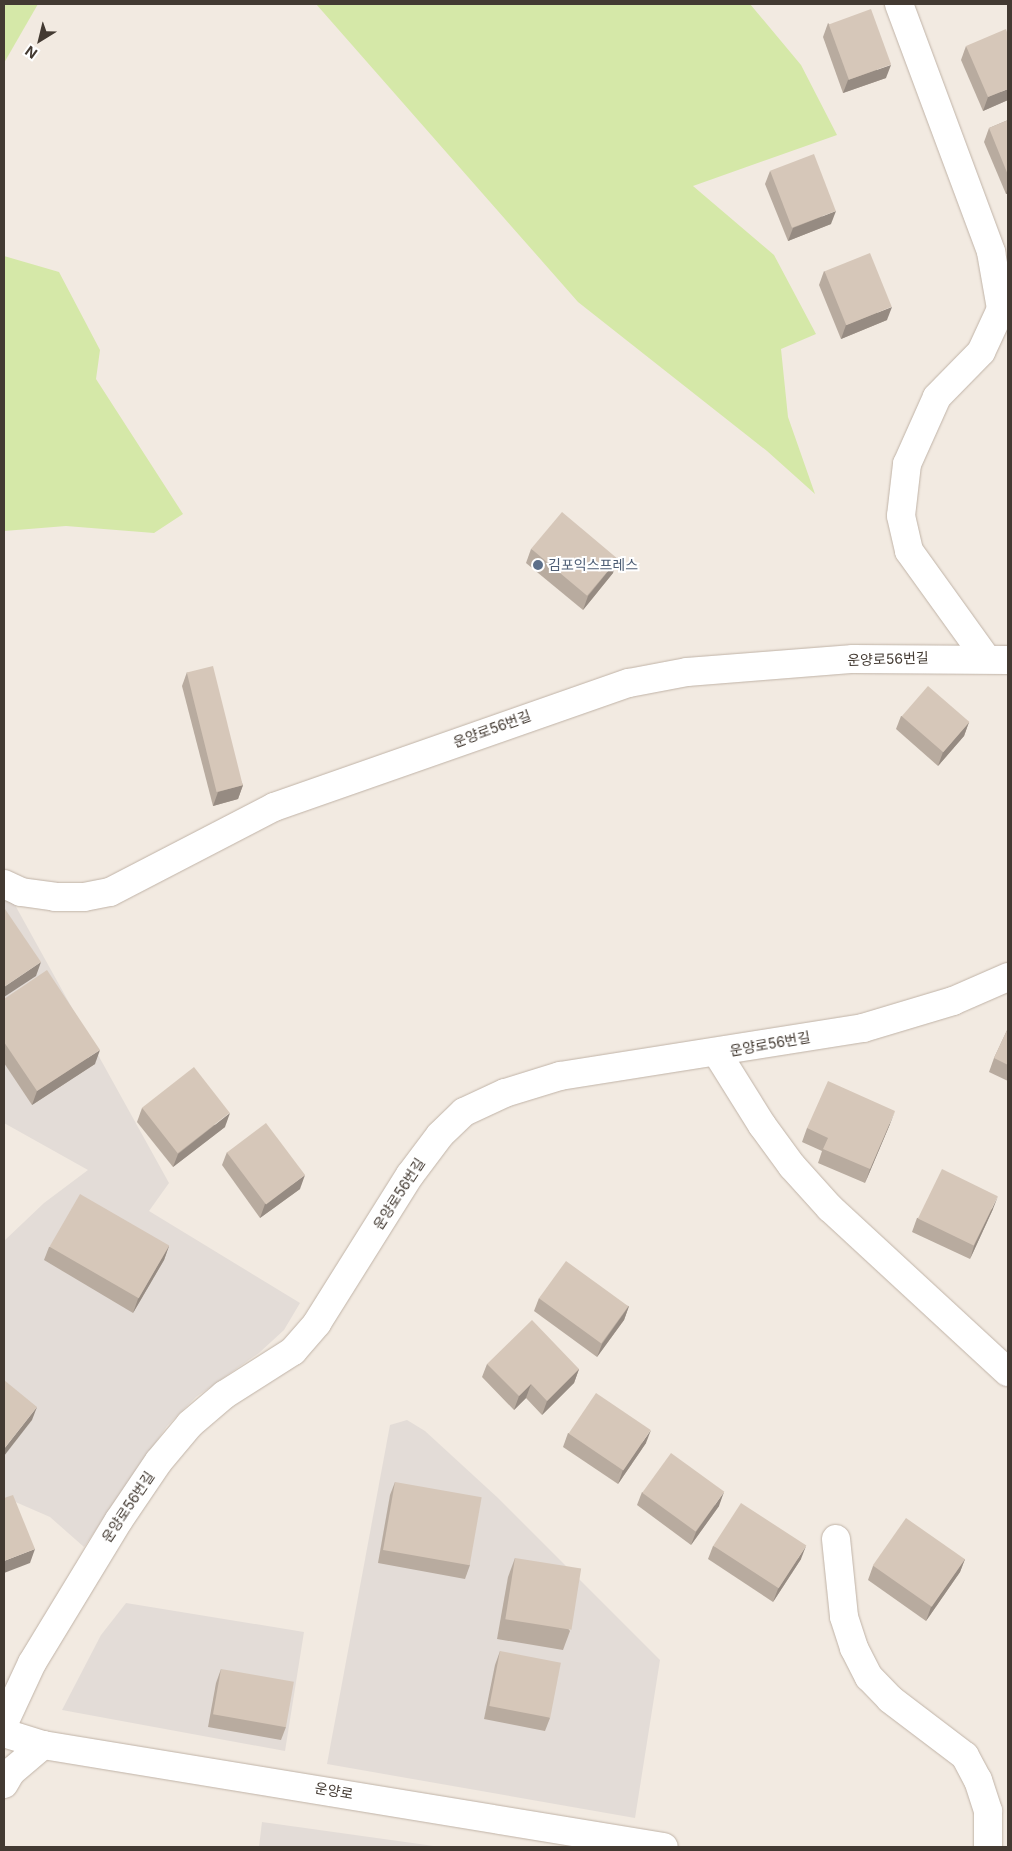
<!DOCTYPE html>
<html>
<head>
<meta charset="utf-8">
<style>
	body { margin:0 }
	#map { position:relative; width:1012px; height:1851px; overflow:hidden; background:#f2eae1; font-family:Inter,"Noto Sans KR",sans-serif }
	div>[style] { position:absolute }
	.industrial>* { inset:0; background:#e3dcd7 }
	.green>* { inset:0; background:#d5e8a8 }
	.roads { filter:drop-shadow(0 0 1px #c0b3a7) drop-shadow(0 0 1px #c0b3a7) }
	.minor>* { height:28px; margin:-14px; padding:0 14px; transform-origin:14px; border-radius:14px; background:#fff }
	.wall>* { inset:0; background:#b8ab9f }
	.shaded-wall>* { inset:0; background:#968b82 }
	.building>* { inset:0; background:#d6c7b9; transform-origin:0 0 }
	.dots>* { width:14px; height:14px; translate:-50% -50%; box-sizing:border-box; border:2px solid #fff; border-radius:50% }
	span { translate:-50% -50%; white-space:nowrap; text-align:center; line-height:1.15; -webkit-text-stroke:4px #fff; paint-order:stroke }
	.service-label { font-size:14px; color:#4e5e75 }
	.left { translate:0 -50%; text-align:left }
	.street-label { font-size:14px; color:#433a32 }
	.frame { position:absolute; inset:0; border:5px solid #433a32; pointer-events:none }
	.north { position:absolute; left:15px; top:15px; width:50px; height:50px; -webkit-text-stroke:4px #fff; paint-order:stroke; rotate:216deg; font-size:14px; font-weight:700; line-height:20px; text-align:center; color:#433a32 }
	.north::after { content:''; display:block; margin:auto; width:18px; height:22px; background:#433a32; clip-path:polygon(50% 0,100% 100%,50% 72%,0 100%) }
</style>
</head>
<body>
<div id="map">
	<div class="industrial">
		<i style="clip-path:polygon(4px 897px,15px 905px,169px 1183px,149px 1211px,300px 1303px,284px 1330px,259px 1353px,196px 1397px,167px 1426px,84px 1547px,50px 1517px,4px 1497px,4px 1241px,44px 1203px,88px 1170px,4px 1123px)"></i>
		<i style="clip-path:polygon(407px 1420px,425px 1431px,498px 1498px,660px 1660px,635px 1818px,327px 1764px,390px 1425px)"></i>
		<i style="clip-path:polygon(126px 1603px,304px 1632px,285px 1751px,62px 1710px,101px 1635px)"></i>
		<i style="clip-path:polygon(262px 1822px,441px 1847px,259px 1847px)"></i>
	</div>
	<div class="green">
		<i style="clip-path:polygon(4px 4px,38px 4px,4px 63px)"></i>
		<i style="clip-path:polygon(316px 4px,750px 4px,801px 65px,837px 135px,693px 186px,774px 255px,816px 334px,781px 349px,788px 417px,815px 494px,767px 451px,578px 302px)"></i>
		<i style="clip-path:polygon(4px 256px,59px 272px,100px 350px,96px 379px,183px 514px,154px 533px,66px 526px,4px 531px)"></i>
	</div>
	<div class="roads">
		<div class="minor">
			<i style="left:899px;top:4px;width:265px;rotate:69.6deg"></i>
			<i style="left:991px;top:252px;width:58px;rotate:80deg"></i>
			<i style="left:1001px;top:309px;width:47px;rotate:114.9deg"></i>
			<i style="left:981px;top:352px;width:63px;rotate:134.4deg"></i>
			<i style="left:937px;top:397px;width:73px;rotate:114.1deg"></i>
			<i style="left:907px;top:464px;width:52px;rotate:96.6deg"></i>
			<i style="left:901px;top:516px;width:36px;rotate:77deg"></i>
			<i style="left:909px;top:551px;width:132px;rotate:54.3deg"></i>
			<i style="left:4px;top:884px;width:19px;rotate:25deg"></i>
			<i style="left:21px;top:892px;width:34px;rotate:8deg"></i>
			<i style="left:55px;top:897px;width:29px"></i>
			<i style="left:84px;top:897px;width:26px;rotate:-11deg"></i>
			<i style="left:110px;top:892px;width:185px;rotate:-27.4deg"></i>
			<i style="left:274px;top:807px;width:376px;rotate:-19.3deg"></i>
			<i style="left:629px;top:683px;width:59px;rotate:-10.7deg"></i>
			<i style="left:687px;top:672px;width:167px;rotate:-4.5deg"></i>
			<i style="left:853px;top:659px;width:155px;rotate:0.4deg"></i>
			<i style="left:717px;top:1053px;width:85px;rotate:58deg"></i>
			<i style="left:762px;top:1125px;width:51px;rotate:53.8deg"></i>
			<i style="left:792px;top:1166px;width:57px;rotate:47.9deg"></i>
			<i style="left:830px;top:1208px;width:242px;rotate:42.7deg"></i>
			<i style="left:836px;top:1539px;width:78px;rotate:84.1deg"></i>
			<i style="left:844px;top:1617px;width:33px;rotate:72deg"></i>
			<i style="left:854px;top:1648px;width:33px;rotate:63deg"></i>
			<i style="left:869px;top:1677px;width:30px;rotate:46deg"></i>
			<i style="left:890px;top:1699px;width:94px;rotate:37.2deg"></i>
			<i style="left:965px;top:1756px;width:27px;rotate:62deg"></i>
			<i style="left:978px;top:1780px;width:33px;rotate:72deg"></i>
			<i style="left:988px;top:1811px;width:36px;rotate:90deg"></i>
			<i style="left:4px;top:1723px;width:66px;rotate:-65deg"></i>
			<i style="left:32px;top:1663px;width:167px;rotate:-58.7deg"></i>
			<i style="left:119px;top:1520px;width:71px;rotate:-55.9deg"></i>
			<i style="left:159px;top:1461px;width:48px;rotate:-50deg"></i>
			<i style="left:190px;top:1424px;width:45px;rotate:-40.5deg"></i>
			<i style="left:224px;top:1395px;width:82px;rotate:-32.5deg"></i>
			<i style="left:293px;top:1351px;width:37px;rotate:-49deg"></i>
			<i style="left:317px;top:1323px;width:175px;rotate:-57.9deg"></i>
			<i style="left:410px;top:1175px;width:50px;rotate:-53.1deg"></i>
			<i style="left:440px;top:1135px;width:33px;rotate:-44deg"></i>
			<i style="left:464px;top:1112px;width:45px;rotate:-24.9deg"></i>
			<i style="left:505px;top:1093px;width:58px;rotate:-17.2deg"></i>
			<i style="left:560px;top:1076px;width:307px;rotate:-9deg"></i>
			<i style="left:863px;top:1028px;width:94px;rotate:-16.7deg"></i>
			<i style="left:953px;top:1001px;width:60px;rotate:-23.6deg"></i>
			<i style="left:4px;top:1733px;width:41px;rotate:17.1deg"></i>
			<i style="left:43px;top:1745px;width:629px;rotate:9.33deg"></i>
			<i style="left:4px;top:1784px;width:14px;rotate:-60deg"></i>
			<i style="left:11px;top:1772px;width:42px;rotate:-40.2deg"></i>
		</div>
	</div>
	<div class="wall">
		<i style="clip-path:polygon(828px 23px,886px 78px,843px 93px,823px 37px)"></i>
		<i style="clip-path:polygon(966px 46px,1008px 100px,983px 111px,961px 60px)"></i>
		<i style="clip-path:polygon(1008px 120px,1008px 193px,1006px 194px,984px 142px,989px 128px)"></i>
		<i style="clip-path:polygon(770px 171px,831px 224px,788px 241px,765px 184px)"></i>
		<i style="clip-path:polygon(824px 271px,887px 320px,841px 339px,819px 285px)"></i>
		<i style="clip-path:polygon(531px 549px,613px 573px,583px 610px,526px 563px)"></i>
		<i style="clip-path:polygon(187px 672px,243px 785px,238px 799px,213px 806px,182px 686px)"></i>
		<i style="clip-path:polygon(901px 716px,969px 722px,964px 736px,938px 766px,896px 729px)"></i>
		<i style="clip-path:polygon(4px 999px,95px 1064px,32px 1105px,4px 1063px)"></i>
		<i style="clip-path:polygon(1008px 1028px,1008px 1081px,989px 1072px,994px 1058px)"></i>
		<i style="clip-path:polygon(142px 1108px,225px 1127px,173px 1167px,137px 1122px)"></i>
		<i style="clip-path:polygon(890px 1124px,865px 1183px,818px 1163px,822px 1151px,802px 1142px,807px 1128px)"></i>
		<i style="clip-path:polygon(227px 1152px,300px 1189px,260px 1218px,222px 1165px)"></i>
		<i style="clip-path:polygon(993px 1209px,970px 1259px,912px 1232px,917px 1218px)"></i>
		<i style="clip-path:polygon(169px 1246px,164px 1260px,133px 1313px,44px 1260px,49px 1247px)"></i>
		<i style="clip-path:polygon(539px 1298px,629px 1306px,624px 1320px,597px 1357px,534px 1311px)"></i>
		<i style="clip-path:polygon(487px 1364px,579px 1369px,574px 1383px,542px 1415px,526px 1398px,514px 1410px,482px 1377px)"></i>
		<i style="clip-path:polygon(568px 1433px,646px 1443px,618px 1484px,563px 1447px)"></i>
		<i style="clip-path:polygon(395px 1482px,470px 1565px,465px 1579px,378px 1563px,390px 1495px)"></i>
		<i style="clip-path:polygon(642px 1492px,719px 1506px,691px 1545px,637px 1505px)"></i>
		<i style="clip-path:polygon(713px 1546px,801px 1559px,773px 1602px,708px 1559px)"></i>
		<i style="clip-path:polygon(515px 1558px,570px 1631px,563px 1650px,497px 1639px,508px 1577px)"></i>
		<i style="clip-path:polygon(965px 1559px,960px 1572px,926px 1621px,868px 1580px,873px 1566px)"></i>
		<i style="clip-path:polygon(500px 1651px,550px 1718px,545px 1731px,484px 1719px,495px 1665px)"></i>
		<i style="clip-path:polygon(221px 1669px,286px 1727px,281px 1740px,208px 1727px,216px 1683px)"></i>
	</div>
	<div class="shaded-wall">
		<i style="clip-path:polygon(891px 65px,886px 78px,843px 93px,848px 80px)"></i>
		<i style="clip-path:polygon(1008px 89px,1008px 100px,983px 111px,988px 97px)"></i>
		<i style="clip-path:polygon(1008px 186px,1008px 193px,1006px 194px)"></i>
		<i style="clip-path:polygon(836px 211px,831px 224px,788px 241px,793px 228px)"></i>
		<i style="clip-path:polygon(892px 307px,887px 320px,841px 339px,846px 325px)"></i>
		<i style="clip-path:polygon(618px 559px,613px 573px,583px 610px,588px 596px)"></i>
		<i style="clip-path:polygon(969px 722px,964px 736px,938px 766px,943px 752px)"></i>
		<i style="clip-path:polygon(243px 785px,238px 799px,213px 806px,218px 792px)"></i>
		<i style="clip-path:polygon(41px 962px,36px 976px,4px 997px,4px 987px)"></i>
		<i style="clip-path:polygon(100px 1050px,95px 1064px,32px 1105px,37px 1091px)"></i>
		<i style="clip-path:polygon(895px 1111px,890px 1124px,865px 1183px,870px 1169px)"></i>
		<i style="clip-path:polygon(230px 1113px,225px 1127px,173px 1167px,178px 1154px)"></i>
		<i style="clip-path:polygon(305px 1175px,300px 1189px,260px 1218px,265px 1204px)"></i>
		<i style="clip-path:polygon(998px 1196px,993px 1209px,970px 1259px,974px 1246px)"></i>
		<i style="clip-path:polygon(169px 1246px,164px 1260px,133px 1313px,138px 1299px)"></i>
		<i style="clip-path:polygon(629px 1306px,624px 1320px,597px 1357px,602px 1344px)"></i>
		<i style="clip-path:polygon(579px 1369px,574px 1383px,542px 1415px,547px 1401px)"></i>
		<i style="clip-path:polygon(531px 1384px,526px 1398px,514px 1410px,519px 1396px)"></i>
		<i style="clip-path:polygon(37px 1407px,32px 1420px,4px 1456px,4px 1449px)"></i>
		<i style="clip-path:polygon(651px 1430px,646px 1443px,618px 1484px,623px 1470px)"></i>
		<i style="clip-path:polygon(724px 1492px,719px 1506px,691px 1545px,696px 1532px)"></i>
		<i style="clip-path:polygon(806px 1546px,801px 1559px,773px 1602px,778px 1589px)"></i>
		<i style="clip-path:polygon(35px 1549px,30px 1563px,4px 1573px,4px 1561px)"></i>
		<i style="clip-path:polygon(965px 1559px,960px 1572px,926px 1621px,931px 1607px)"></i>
	</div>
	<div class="building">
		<i style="left:871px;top:9px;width:59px;height:45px;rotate:70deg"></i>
		<i style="clip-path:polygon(1006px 29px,1008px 35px,1008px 89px,988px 97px,966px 46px)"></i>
		<i style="clip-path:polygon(1008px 120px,1008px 175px,989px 128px)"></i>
		<i style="left:814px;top:154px;width:61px;height:47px;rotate:69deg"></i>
		<i style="left:870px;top:253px;width:58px;height:49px;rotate:68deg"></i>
		<i style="left:562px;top:512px;width:73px;height:48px;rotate:40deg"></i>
		<i style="left:213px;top:666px;width:123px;height:27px;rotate:76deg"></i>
		<i style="left:928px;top:686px;width:55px;height:40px;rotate:41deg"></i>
		<i style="clip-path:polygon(4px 909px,5px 909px,41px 962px,4px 987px)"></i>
		<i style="clip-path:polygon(47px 970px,100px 1050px,37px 1091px,4px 1042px,4px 999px)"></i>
		<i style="clip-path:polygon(1008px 1028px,1008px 1065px,994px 1058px)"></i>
		<i style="left:194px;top:1067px;width:58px;height:66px;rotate:52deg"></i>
		<i style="clip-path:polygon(828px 1081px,895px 1111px,870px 1169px,823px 1149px,828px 1138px,807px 1128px)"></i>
		<i style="left:266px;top:1123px;width:65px;height:49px;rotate:53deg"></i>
		<i style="left:942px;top:1169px;width:62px;height:55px;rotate:26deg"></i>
		<i style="left:80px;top:1194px;width:103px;height:61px;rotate:30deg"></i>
		<i style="left:566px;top:1261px;width:77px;height:46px;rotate:36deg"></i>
		<i style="clip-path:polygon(532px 1320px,579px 1369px,547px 1401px,531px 1384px,519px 1396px,487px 1364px)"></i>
		<i style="clip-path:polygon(4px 1380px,37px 1407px,4px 1449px)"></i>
		<i style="left:596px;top:1393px;width:66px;height:49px;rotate:34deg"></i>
		<i style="left:671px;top:1453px;width:66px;height:49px;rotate:36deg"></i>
		<i style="left:395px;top:1482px;width:88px;height:69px;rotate:10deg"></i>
		<i style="clip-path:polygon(13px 1495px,35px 1549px,4px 1561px,4px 1498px)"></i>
		<i style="left:741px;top:1503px;width:78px;height:51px;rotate:33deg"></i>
		<i style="left:906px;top:1518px;width:72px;height:58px;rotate:35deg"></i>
		<i style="left:515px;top:1558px;width:67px;height:62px;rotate:9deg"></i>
		<i style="left:500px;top:1651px;width:62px;height:56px;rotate:11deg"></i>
		<i style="left:221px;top:1669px;width:74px;height:46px;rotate:10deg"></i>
	</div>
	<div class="dots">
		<i style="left:538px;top:565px;background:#5c6f8a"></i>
	</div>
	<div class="service-label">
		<span class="left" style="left:548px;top:565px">김포익스프레스</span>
	</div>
	<div class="street-label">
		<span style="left:888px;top:659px;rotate:-2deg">운양로56번길</span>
		<span style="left:492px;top:729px;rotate:-20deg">운양로56번길</span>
		<span style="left:770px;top:1044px;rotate:-10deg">운양로56번길</span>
		<span style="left:399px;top:1194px;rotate:-57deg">운양로56번길</span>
		<span style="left:128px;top:1507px;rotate:-56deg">운양로56번길</span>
		<span style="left:334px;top:1791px;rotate:10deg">운양로</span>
	</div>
	<div class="frame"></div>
	<div class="north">N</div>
</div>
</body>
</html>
